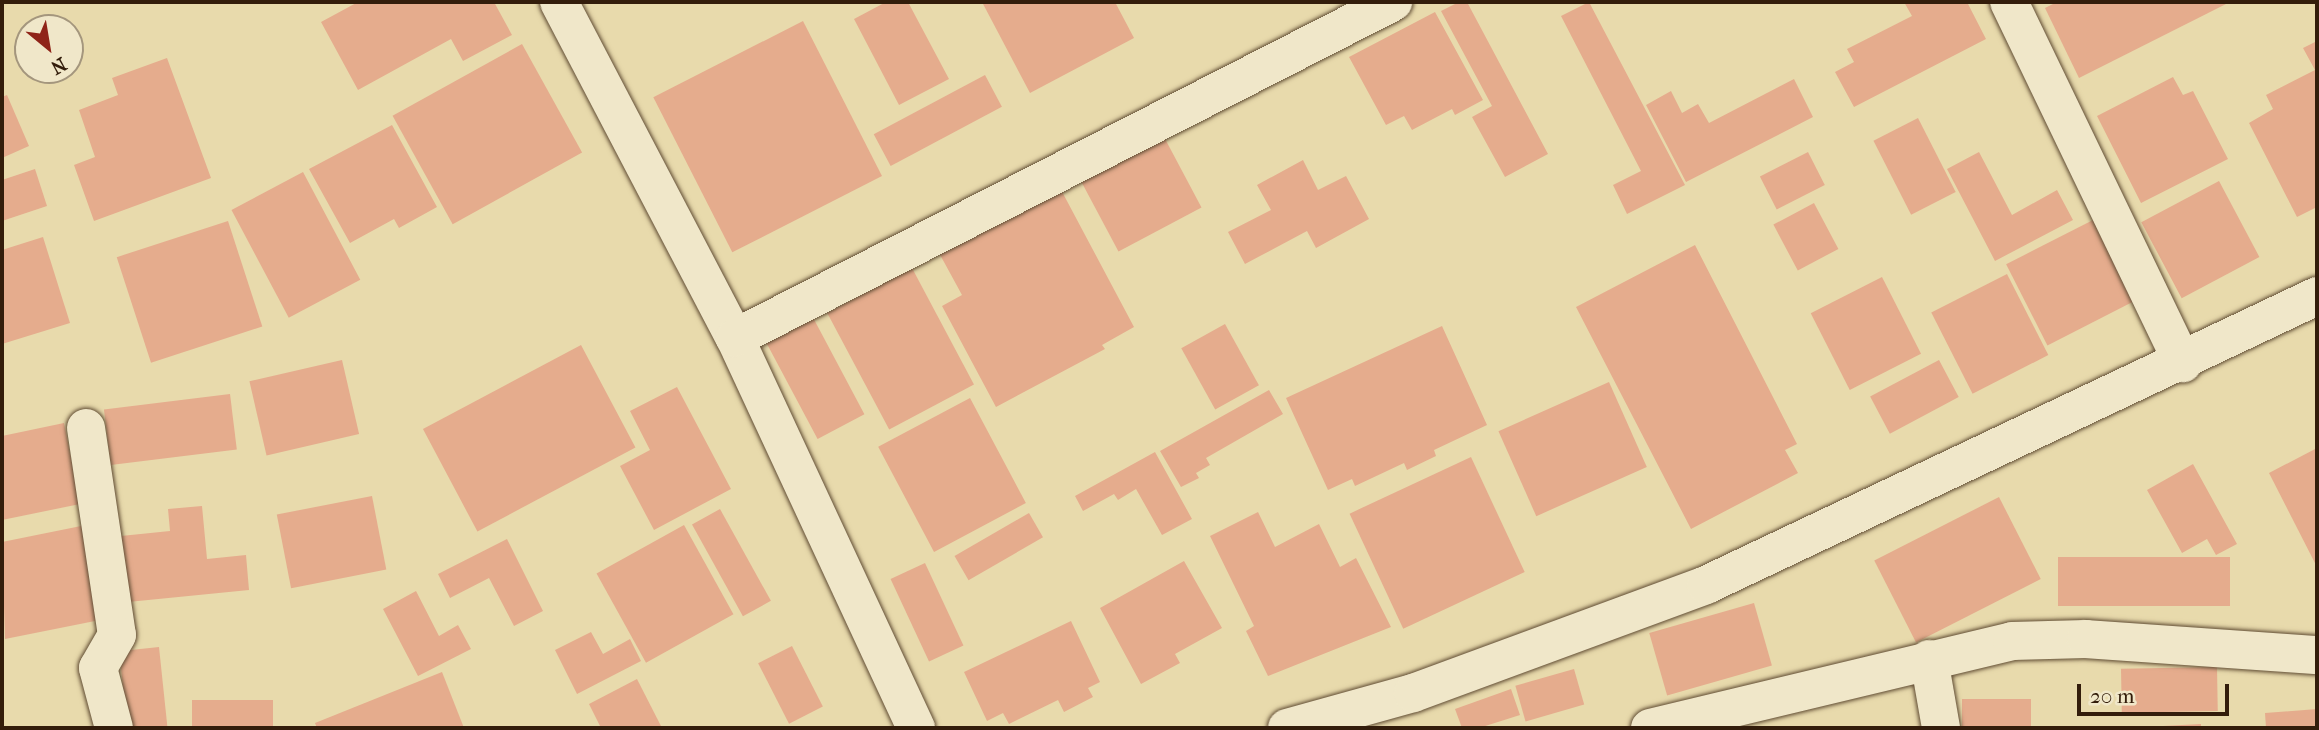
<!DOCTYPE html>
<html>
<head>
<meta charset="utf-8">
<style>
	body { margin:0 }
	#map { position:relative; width:2319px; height:730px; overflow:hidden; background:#e8daac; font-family:"IM FELL French Canon",serif }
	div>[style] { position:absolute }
	.building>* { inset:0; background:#e5ac8d; transform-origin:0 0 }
	.roads { filter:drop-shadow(0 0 2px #604c33) drop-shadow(0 0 2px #604c33) }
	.minor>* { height:38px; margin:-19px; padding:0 19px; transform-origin:19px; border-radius:19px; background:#f0e7c9 }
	span { translate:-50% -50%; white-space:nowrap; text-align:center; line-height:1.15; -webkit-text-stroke:7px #f0e7c9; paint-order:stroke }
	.frame { position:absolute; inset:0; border:4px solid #331d0b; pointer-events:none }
	.north { position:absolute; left:14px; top:14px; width:70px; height:70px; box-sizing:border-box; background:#f0e7c9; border:2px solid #a4967d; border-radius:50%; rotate:150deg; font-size:19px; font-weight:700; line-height:28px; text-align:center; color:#331d0b }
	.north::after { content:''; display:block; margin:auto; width:24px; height:32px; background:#8f2418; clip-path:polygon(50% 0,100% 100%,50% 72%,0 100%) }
	.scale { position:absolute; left:2077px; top:684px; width:152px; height:32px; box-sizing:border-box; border:4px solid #331d0b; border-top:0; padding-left:9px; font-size:21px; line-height:24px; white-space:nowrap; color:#331d0b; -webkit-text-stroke:5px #f0e7c9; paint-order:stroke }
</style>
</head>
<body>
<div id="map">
	<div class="building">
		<i style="clip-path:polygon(358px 2px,494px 2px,512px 35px,463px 61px,451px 39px,358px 90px,321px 22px)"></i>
		<i style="clip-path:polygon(886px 2px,908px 2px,949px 79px,899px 105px,854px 19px)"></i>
		<i style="clip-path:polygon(982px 2px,1115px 2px,1134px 38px,1030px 93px)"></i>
		<i style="clip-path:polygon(1459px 2px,1467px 2px,1548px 154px,1505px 177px,1472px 117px,1492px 106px,1441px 11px)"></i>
		<i style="clip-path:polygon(1589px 2px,1685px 185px,1627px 214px,1613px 185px,1641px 171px,1561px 16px)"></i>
		<i style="clip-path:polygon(1904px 2px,1967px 2px,1986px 39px,1854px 107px,1835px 72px,1854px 62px,1847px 49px,1912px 16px)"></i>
		<i style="clip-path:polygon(2057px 2px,2230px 2px,2079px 78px,2045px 8px)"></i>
		<i style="clip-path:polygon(1435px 12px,1483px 100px,1455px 115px,1452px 109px,1412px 130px,1404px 116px,1386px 125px,1349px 57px)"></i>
		<i style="left:803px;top:21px;width:174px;height:168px;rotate:63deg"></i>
		<i style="clip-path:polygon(2317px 41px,2317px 207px,2297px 217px,2249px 123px,2273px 109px,2266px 95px,2315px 70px,2303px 48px)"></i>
		<i style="left:522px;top:44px;width:124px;height:148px;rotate:61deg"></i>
		<i style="clip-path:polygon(167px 58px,211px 178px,94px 221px,74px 165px,95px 157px,79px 110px,118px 95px,112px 78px)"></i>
		<i style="left:985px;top:75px;width:36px;height:126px;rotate:62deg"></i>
		<i style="clip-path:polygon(2173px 77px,2183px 95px,2193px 91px,2228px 159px,2141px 203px,2097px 116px)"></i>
		<i style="clip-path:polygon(1794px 79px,1813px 117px,1686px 182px,1646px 105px,1671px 91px,1682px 113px,1698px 104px,1709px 123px)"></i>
		<i style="clip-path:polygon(7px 95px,29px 146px,2px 158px,2px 97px)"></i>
		<i style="left:1918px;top:118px;width:83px;height:50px;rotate:63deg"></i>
		<i style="clip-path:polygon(392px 125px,437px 207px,399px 228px,394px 219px,350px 243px,309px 169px)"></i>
		<i style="left:1163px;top:135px;width:82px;height:94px;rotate:62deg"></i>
		<i style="left:1808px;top:152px;width:37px;height:54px;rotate:63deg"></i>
		<i style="clip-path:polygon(1979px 152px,2012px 215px,2057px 190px,2073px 220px,1995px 261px,1947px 169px)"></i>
		<i style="clip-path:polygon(1303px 160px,1318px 190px,1346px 176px,1369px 219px,1316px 248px,1307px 231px,1245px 264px,1228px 232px,1271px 210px,1257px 185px)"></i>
		<i style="clip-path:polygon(35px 169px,47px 206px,2px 221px,2px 180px)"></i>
		<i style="left:303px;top:172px;width:122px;height:81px;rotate:62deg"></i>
		<i style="left:2219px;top:181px;width:86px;height:88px;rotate:62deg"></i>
		<i style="clip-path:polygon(1059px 186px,1134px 327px,1102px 345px,1105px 349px,996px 407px,942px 306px,962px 295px,938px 251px)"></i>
		<i style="left:1814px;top:203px;width:52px;height:46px;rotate:62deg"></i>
		<i style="left:2097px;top:218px;width:91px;height:102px;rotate:63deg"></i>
		<i style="left:228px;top:221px;width:111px;height:117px;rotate:72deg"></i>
		<i style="clip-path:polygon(43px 237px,70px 323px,2px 344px,2px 250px)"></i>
		<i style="clip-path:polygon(1695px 245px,1797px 444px,1785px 450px,1798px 473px,1691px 529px,1576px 307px)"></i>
		<i style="left:912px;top:268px;width:132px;height:96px;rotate:62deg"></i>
		<i style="left:2007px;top:274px;width:91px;height:85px;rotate:63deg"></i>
		<i style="left:1882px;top:277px;width:86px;height:80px;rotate:63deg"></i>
		<i style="left:809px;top:310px;width:118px;height:53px;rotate:62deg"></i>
		<i style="left:1225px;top:324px;width:70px;height:50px;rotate:61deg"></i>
		<i style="clip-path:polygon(1442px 326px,1487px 425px,1434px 450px,1436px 456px,1407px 470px,1404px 463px,1355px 486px,1352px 479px,1328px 490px,1286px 398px)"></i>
		<i style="left:581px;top:345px;width:116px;height:179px;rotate:62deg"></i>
		<i style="left:342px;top:360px;width:76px;height:95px;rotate:77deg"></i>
		<i style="left:1939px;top:360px;width:42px;height:78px;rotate:62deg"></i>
		<i style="left:1609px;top:382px;width:93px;height:121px;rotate:66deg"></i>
		<i style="clip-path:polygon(677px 387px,731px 489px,654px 530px,620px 466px,650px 450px,630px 411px)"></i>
		<i style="clip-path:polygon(1269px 390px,1283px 414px,1206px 458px,1210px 465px,1196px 473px,1199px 478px,1181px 487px,1160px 451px)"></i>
		<i style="left:230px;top:394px;width:56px;height:127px;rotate:83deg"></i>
		<i style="left:970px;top:398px;width:119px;height:104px;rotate:62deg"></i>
		<i style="clip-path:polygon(64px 423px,80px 504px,2px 520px,2px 436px)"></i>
		<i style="clip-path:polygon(2317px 448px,2317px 567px,2269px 473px)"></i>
		<i style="clip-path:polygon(1155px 452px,1192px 519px,1162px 535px,1136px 489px,1118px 500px,1114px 494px,1083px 511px,1075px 496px)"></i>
		<i style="left:1471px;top:457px;width:127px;height:134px;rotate:65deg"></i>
		<i style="clip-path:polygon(2193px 464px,2237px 544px,2216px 555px,2207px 539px,2182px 553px,2147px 490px)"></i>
		<i style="left:372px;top:496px;width:75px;height:97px;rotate:79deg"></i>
		<i style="left:1999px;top:497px;width:92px;height:140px;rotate:63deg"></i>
		<i style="clip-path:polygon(202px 506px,207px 559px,246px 555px,249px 590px,128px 602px,121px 536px,170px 531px,168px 509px)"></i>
		<i style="left:720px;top:509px;width:105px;height:32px;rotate:61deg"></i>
		<i style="clip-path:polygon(1258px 512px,1275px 547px,1319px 524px,1340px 567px,1356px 558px,1391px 627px,1268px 676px,1246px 631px,1254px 626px,1210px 536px)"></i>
		<i style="left:1029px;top:513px;width:28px;height:86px;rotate:60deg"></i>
		<i style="clip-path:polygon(86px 525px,105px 619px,5px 639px,2px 542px)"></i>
		<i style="left:684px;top:525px;width:102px;height:100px;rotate:61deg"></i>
		<i style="clip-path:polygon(507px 539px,543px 611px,514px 626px,489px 578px,450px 598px,438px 574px)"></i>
		<i style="left:2230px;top:557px;width:49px;height:172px;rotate:90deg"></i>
		<i style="clip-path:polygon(1184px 561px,1222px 628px,1175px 654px,1180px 663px,1141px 684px,1100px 608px)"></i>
		<i style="left:925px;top:563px;width:91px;height:38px;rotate:65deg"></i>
		<i style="clip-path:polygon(416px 591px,439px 636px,458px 625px,471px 649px,418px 676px,383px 609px)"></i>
		<i style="left:1754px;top:603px;width:65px;height:109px;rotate:74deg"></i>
		<i style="clip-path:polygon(1071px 621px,1100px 682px,1088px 688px,1093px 697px,1064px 712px,1058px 700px,1009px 724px,1003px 713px,987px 721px,964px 672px)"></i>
		<i style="clip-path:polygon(591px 632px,603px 654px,630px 639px,641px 661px,577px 694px,555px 650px)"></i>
		<i style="left:792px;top:646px;width:68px;height:38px;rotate:63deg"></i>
		<i style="left:159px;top:647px;width:81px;height:40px;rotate:84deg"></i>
		<i style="left:2217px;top:667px;width:44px;height:96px;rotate:89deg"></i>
		<i style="left:1574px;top:669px;width:37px;height:61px;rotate:74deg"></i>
		<i style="clip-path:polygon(442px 672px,464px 728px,317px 728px,315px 723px)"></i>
		<i style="clip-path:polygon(637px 679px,662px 728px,601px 728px,589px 704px)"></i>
		<i style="clip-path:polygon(1511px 689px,1520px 715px,1479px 728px,1462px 728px,1455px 709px)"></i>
		<i style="left:2031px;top:699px;width:29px;height:69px;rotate:90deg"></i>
		<i style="left:192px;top:700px;width:81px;height:28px"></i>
		<i style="clip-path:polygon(2317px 709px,2317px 728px,2266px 728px,2265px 713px)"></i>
		<i style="clip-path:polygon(2201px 724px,2201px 728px,2164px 728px,2163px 726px)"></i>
	</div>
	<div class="roads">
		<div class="minor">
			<i style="left:559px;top:2px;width:379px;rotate:62.4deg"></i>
			<i style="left:735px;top:338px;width:430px;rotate:65.1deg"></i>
			<i style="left:2009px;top:2px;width:401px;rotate:64.3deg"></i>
			<i style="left:735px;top:338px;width:739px;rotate:-27.05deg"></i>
			<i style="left:86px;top:428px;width:209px;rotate:81.5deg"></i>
			<i style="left:117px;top:635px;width:38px;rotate:120deg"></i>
			<i style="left:98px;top:668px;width:62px;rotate:75.1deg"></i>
			<i style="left:1929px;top:659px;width:70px;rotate:80.1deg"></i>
			<i style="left:1287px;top:728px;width:131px;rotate:-15.5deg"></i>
			<i style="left:1413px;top:693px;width:312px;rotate:-20.2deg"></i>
			<i style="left:1706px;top:585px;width:676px;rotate:-25.31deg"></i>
			<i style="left:1650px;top:728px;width:372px;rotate:-13.5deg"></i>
			<i style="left:2012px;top:641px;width:74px;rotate:-1.5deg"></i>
			<i style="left:2086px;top:639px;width:232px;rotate:4deg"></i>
		</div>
	</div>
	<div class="frame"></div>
	<div class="north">N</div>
	<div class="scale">20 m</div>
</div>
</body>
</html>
